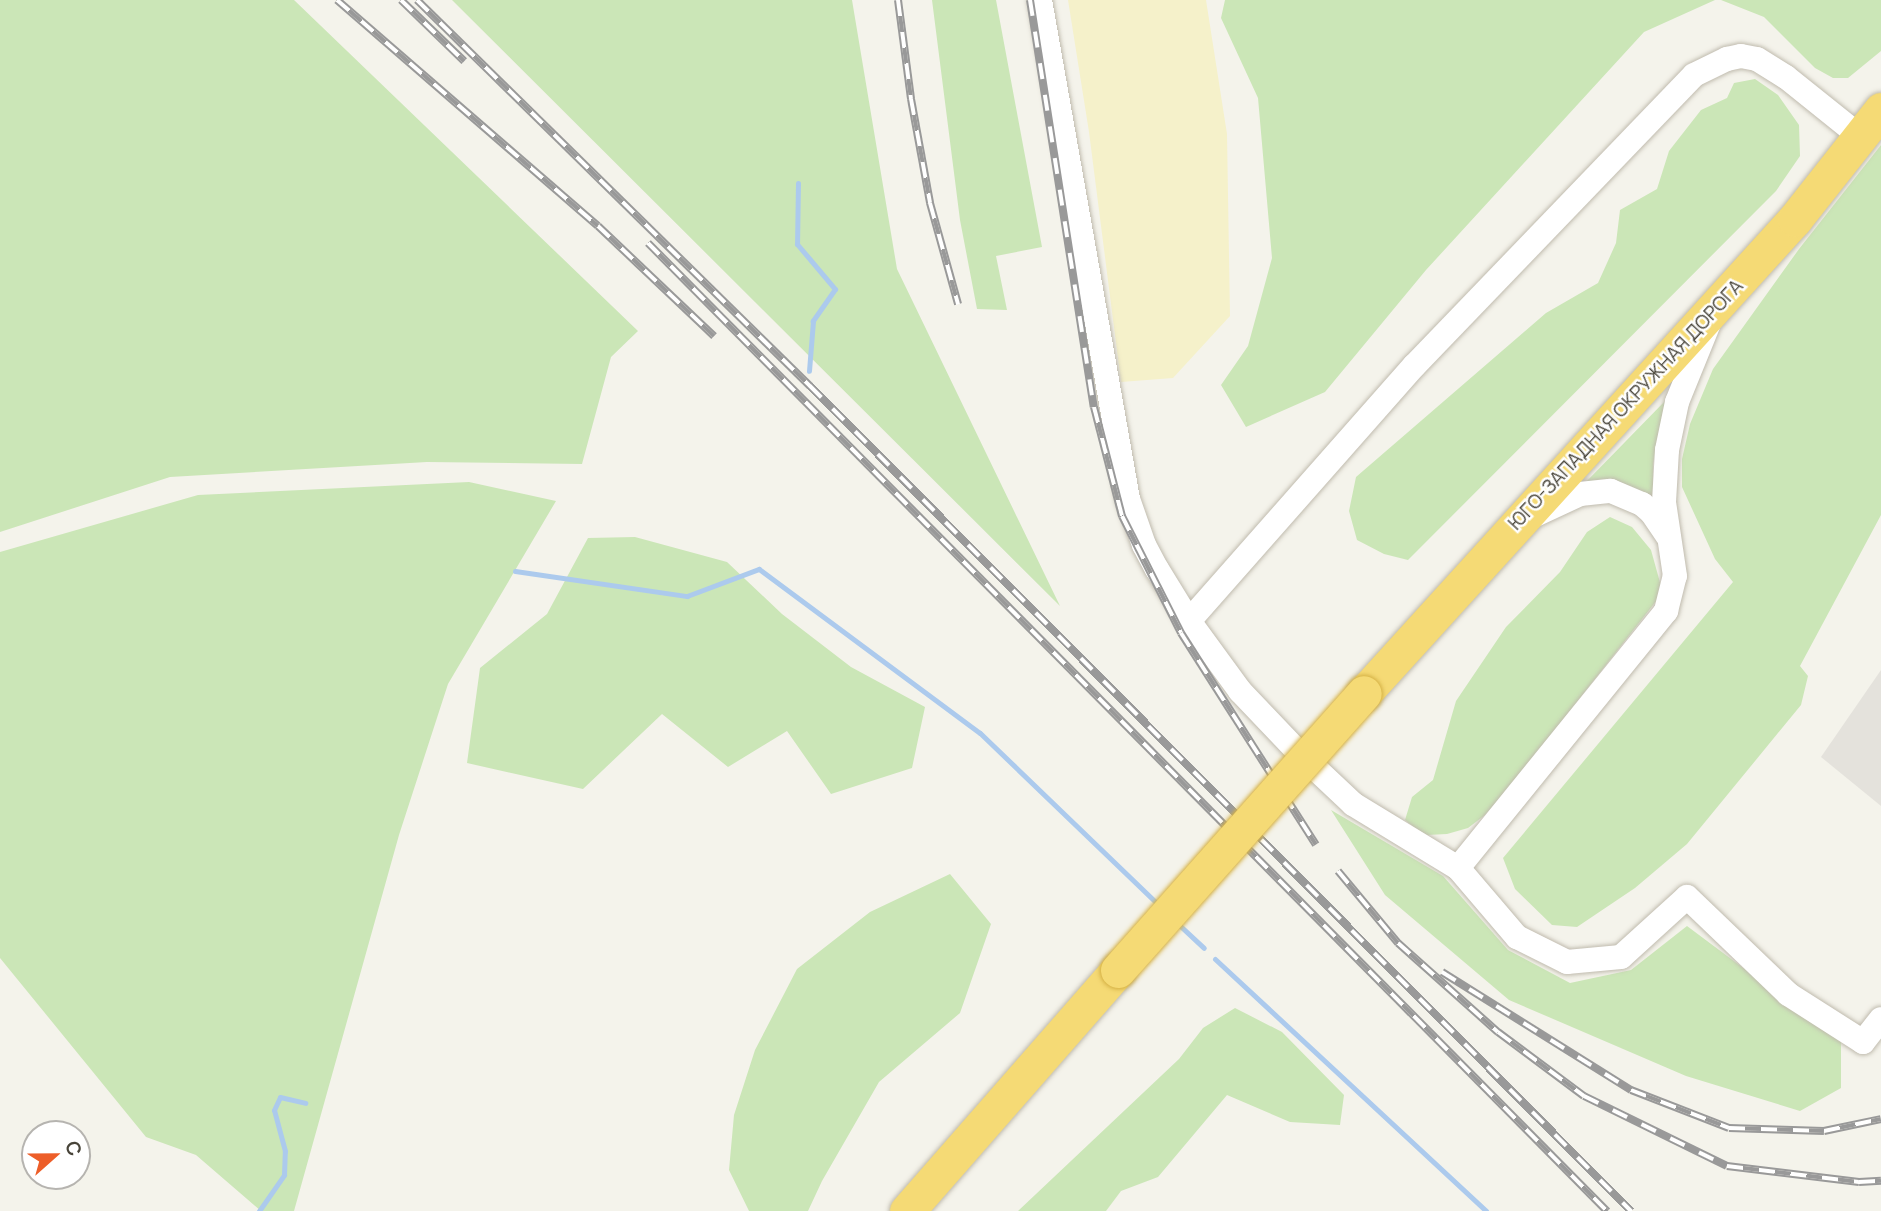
<!DOCTYPE html>
<html>
<head>
<meta charset="utf-8">
<style>
	body { margin:0 }
	#map { position:relative; width:1881px; height:1211px; overflow:hidden; background:#f4f3eb; font-family:Manrope,sans-serif }
	div>[style] { position:absolute }
	.industrial>* { inset:0; background:#e4e2dc }
	.green>* { inset:0; background:#cbe6b7 }
	.sand>* { inset:0; background:#f5f1ca }
	.stream>* { height:5px; margin:-2.5px; padding:0 2.5px; transform-origin:2.5px; border-radius:2.5px; background:#accaed }
	.roads { filter:drop-shadow(0 0 2px #c0bbae) drop-shadow(0 0 2px #c0bbae) }
	.minor>* { height:24px; margin:-12px; padding:0 12px; transform-origin:12px; border-radius:12px; background:#fff }
	.highway>* { height:35px; margin:-17.5px; padding:0 17.5px; transform-origin:17.5px; border-radius:17.5px; background:#f5da75 }
	.rail>* { height:8px; margin-top:-4px; transform-origin:0; background:repeating-linear-gradient(90deg,#fff 0 16px,#999 0 32px); box-sizing:border-box; border-block:2px solid #999 }
	.bridges { filter:drop-shadow(0 0 2px #d5b145) drop-shadow(0 0 2px #d5b145) }
	.highway-bridge>* { height:35px; margin:-17.5px; padding:0 17.5px; transform-origin:17.5px; border-radius:17.5px; background:#f5da75 }
	span { translate:-50% -50%; white-space:nowrap; text-align:center; line-height:1.15; -webkit-text-stroke:5px #fff; paint-order:stroke }
	.street-label { font-size:19px; color:#484439 }
	.north { position:absolute; left:21px; top:1120px; width:70px; height:70px; box-sizing:border-box; background:#fff; border:2px solid #b6b4b0; border-radius:50%; rotate:69deg; font-size:19px; font-weight:700; line-height:28px; text-align:center; color:#484439 }
	.north::after { content:''; display:block; margin:auto; width:24px; height:32px; background:#ed5e29; clip-path:polygon(50% 0,100% 100%,50% 72%,0 100%) }
</style>
</head>
<body>
<div id="map">
	<div class="industrial">
		<i style="clip-path:polygon(1881px 670px,1881px 806px,1821px 757px)"></i>
	</div>
	<div class="green">
		<i style="clip-path:polygon(0 0,294px 0,638px 331px,611px 357px,582px 464px,427px 462px,170px 477px,0 532px)"></i>
		<i style="clip-path:polygon(452px 0,852px 0,897px 269px,1060px 606px)"></i>
		<i style="clip-path:polygon(932px 0,996px 0,1042px 247px,996px 256px,1007px 310px,977px 309px,960px 220px)"></i>
		<i style="clip-path:polygon(1225px 0,1715px 0,1644px 32px,1426px 270px,1325px 392px,1246px 427px,1221px 385px,1248px 346px,1272px 258px,1258px 98px,1221px 18px)"></i>
		<i style="clip-path:polygon(1721px 0,1881px 0,1881px 51px,1848px 78px,1833px 78px,1815px 68px,1764px 17px)"></i>
		<i style="clip-path:polygon(1755px 79px,1778px 95px,1799px 125px,1800px 156px,1776px 191px,1408px 560px,1384px 554px,1357px 540px,1349px 511px,1356px 477px,1546px 313px,1598px 283px,1616px 243px,1620px 210px,1657px 189px,1669px 151px,1701px 110px,1727px 98px,1734px 83px)"></i>
		<i style="clip-path:polygon(1881px 145px,1881px 515px,1800px 666px,1808px 676px,1801px 705px,1687px 844px,1635px 888px,1577px 927px,1552px 925px,1515px 889px,1503px 858px,1733px 582px,1715px 559px,1682px 487px,1682px 459px,1690px 424px,1713px 369px,1799px 249px)"></i>
		<i style="clip-path:polygon(1665px 401px,1653px 464px,1653px 498px,1585px 483px)"></i>
		<i style="clip-path:polygon(469px 482px,556px 501px,448px 684px,399px 835px,294px 1211px,261px 1211px,196px 1155px,146px 1137px,0 958px,0 552px,198px 495px)"></i>
		<i style="clip-path:polygon(1610px 517px,1632px 527px,1651px 550px,1661px 586px,1657px 600px,1506px 792px,1485px 815px,1468px 828px,1447px 834px,1427px 835px,1416px 829px,1405px 820px,1412px 797px,1433px 780px,1456px 701px,1506px 627px,1560px 572px,1587px 532px)"></i>
		<i style="clip-path:polygon(635px 537px,727px 562px,782px 614px,851px 667px,925px 707px,912px 768px,831px 794px,787px 731px,728px 767px,662px 714px,583px 789px,467px 763px,480px 668px,547px 614px,588px 538px)"></i>
		<i style="clip-path:polygon(1331px 810px,1443px 876px,1508px 950px,1570px 983px,1631px 970px,1687px 926px,1841px 1041px,1841px 1088px,1800px 1111px,1686px 1076px,1509px 1000px,1385px 895px)"></i>
		<i style="clip-path:polygon(950px 874px,991px 924px,960px 1013px,879px 1082px,822px 1181px,808px 1211px,749px 1211px,729px 1170px,734px 1115px,755px 1050px,797px 969px,870px 912px)"></i>
		<i style="clip-path:polygon(1235px 1008px,1282px 1032px,1344px 1095px,1340px 1125px,1290px 1122px,1227px 1095px,1158px 1177px,1121px 1191px,1106px 1211px,1018px 1211px,1179px 1059px,1203px 1028px)"></i>
	</div>
	<div class="sand">
		<i style="clip-path:polygon(1068px 0,1206px 0,1227px 134px,1230px 316px,1173px 378px,1121px 382px,1089px 132px)"></i>
	</div>
	<div class="stream">
		<i style="left:798px;top:183px;width:61px;rotate:90.9deg"></i>
		<i style="left:797px;top:244px;width:59px;rotate:49.8deg"></i>
		<i style="left:835px;top:289px;width:39px;rotate:125deg"></i>
		<i style="left:813px;top:321px;width:50px;rotate:94.6deg"></i>
		<i style="left:515px;top:571px;width:174px;rotate:8.3deg"></i>
		<i style="left:687px;top:596px;width:77px;rotate:-20.6deg"></i>
		<i style="left:759px;top:569px;width:275px;rotate:36.6deg"></i>
		<i style="left:980px;top:733px;width:248px;rotate:43.9deg"></i>
		<i style="left:1176px;top:922px;width:38px;rotate:43deg"></i>
		<i style="left:1215px;top:959px;width:370px;rotate:42.9deg"></i>
		<i style="left:259px;top:1211px;width:44px;rotate:-55.2deg"></i>
		<i style="left:284px;top:1175px;width:24px;rotate:-88deg"></i>
		<i style="left:285px;top:1151px;width:42px;rotate:-105deg"></i>
		<i style="left:274px;top:1110px;width:14px;rotate:-65deg"></i>
		<i style="left:280px;top:1097px;width:26px;rotate:13deg"></i>
	</div>
	<div class="roads">
		<div class="minor">
			<i style="left:1040px;top:0;width:507px;rotate:80deg"></i>
			<i style="left:1128px;top:499px;width:49px;rotate:70.8deg"></i>
			<i style="left:1144px;top:545px;width:27px;rotate:62deg"></i>
			<i style="left:1157px;top:569px;width:61px;rotate:58.4deg"></i>
			<i style="left:1189px;top:621px;width:87px;rotate:53.9deg"></i>
			<i style="left:1240px;top:691px;width:87px;rotate:46.4deg"></i>
			<i style="left:1300px;top:754px;width:73px;rotate:43.3deg"></i>
			<i style="left:1353px;top:804px;width:123px;rotate:31.4deg"></i>
			<i style="left:1458px;top:868px;width:91px;rotate:49.5deg"></i>
			<i style="left:1517px;top:937px;width:56px;rotate:26.6deg"></i>
			<i style="left:1567px;top:962px;width:54px;rotate:-5.3deg"></i>
			<i style="left:1621px;top:957px;width:89px;rotate:-42.3deg"></i>
			<i style="left:1687px;top:897px;width:140px;rotate:43.8deg"></i>
			<i style="left:1788px;top:994px;width:89px;rotate:32.6deg"></i>
			<i style="left:1863px;top:1042px;width:29px;rotate:-52deg"></i>
			<i style="left:1531px;top:517px;width:54px;rotate:-25.1deg"></i>
			<i style="left:1580px;top:494px;width:31px;rotate:-6deg"></i>
			<i style="left:1611px;top:491px;width:34px;rotate:23deg"></i>
			<i style="left:1642px;top:504px;width:13px;rotate:42deg"></i>
			<i style="left:1652px;top:513px;width:27px;rotate:56deg"></i>
			<i style="left:1189px;top:621px;width:341px;rotate:-48.6deg"></i>
			<i style="left:1415px;top:365px;width:402px;rotate:-46.1deg"></i>
			<i style="left:1694px;top:75px;width:37px;rotate:-26deg"></i>
			<i style="left:1727px;top:59px;width:14px;rotate:-12deg"></i>
			<i style="left:1741px;top:56px;width:16px;rotate:11deg"></i>
			<i style="left:1757px;top:59px;width:34px;rotate:32deg"></i>
			<i style="left:1786px;top:77px;width:96px;rotate:38.7deg"></i>
			<i style="left:1458px;top:868px;width:331px;rotate:-51deg"></i>
			<i style="left:1666px;top:611px;width:36px;rotate:-76deg"></i>
			<i style="left:1675px;top:576px;width:75px;rotate:-98.5deg"></i>
			<i style="left:1664px;top:502px;width:52px;rotate:-86.7deg"></i>
			<i style="left:1667px;top:450px;width:49px;rotate:-78.2deg"></i>
			<i style="left:1677px;top:402px;width:85px;rotate:-67.9deg"></i>
		</div>
		<div class="highway">
			<i style="left:1364px;top:693px;width:641px;rotate:-47.72deg"></i>
			<i style="left:1795px;top:219px;width:139px;rotate:-51.7deg"></i>
			<i style="left:907px;top:1211px;width:320px;rotate:-48.8deg"></i>
		</div>
	</div>
	<div class="rail">
		<i style="left:337px;top:0;width:345px;rotate:40.9deg"></i>
		<i style="left:598px;top:226px;width:160px;rotate:43.5deg"></i>
		<i style="left:401px;top:0;width:88px;rotate:44.1deg"></i>
		<i style="left:417px;top:0;width:551px;rotate:44.49deg"></i>
		<i style="left:810px;top:386px;width:1164px;rotate:45.14deg"></i>
		<i style="left:898px;top:0;width:100px;rotate:82.5deg"></i>
		<i style="left:911px;top:99px;width:106px;rotate:79.6deg"></i>
		<i style="left:930px;top:203px;width:105px;rotate:74.5deg"></i>
		<i style="left:1030px;top:0;width:412px;rotate:81.1deg"></i>
		<i style="left:1094px;top:407px;width:113px;rotate:75.6deg"></i>
		<i style="left:1122px;top:516px;width:131px;rotate:63.2deg"></i>
		<i style="left:1181px;top:633px;width:251px;rotate:57.5deg"></i>
		<i style="left:648px;top:243px;width:1363px;rotate:45.27deg"></i>
		<i style="left:1338px;top:871px;width:94px;rotate:50.2deg"></i>
		<i style="left:1398px;top:943px;width:134px;rotate:41.7deg"></i>
		<i style="left:1498px;top:1032px;width:107px;rotate:36.7deg"></i>
		<i style="left:1584px;top:1096px;width:159px;rotate:26.1deg"></i>
		<i style="left:1727px;top:1166px;width:133px;rotate:6.9deg"></i>
		<i style="left:1859px;top:1182px;width:22px;rotate:-3deg"></i>
		<i style="left:1442px;top:972px;width:223px;rotate:32deg"></i>
		<i style="left:1631px;top:1090px;width:105px;rotate:21.2deg"></i>
		<i style="left:1729px;top:1128px;width:95px;rotate:1.8deg"></i>
		<i style="left:1824px;top:1131px;width:58px;rotate:-11.9deg"></i>
	</div>
	<div class="bridges">
		<div class="highway-bridge">
			<i style="left:1118px;top:970px;width:370px;rotate:-48.4deg"></i>
		</div>
	</div>
	<div class="street-label">
		<span style="left:1626px;top:405px;rotate:-47deg">ЮГО-ЗАПАДНАЯ ОКРУЖНАЯ ДОРОГА</span>
	</div>
	<div class="north">С</div>
</div>
</body>
</html>
